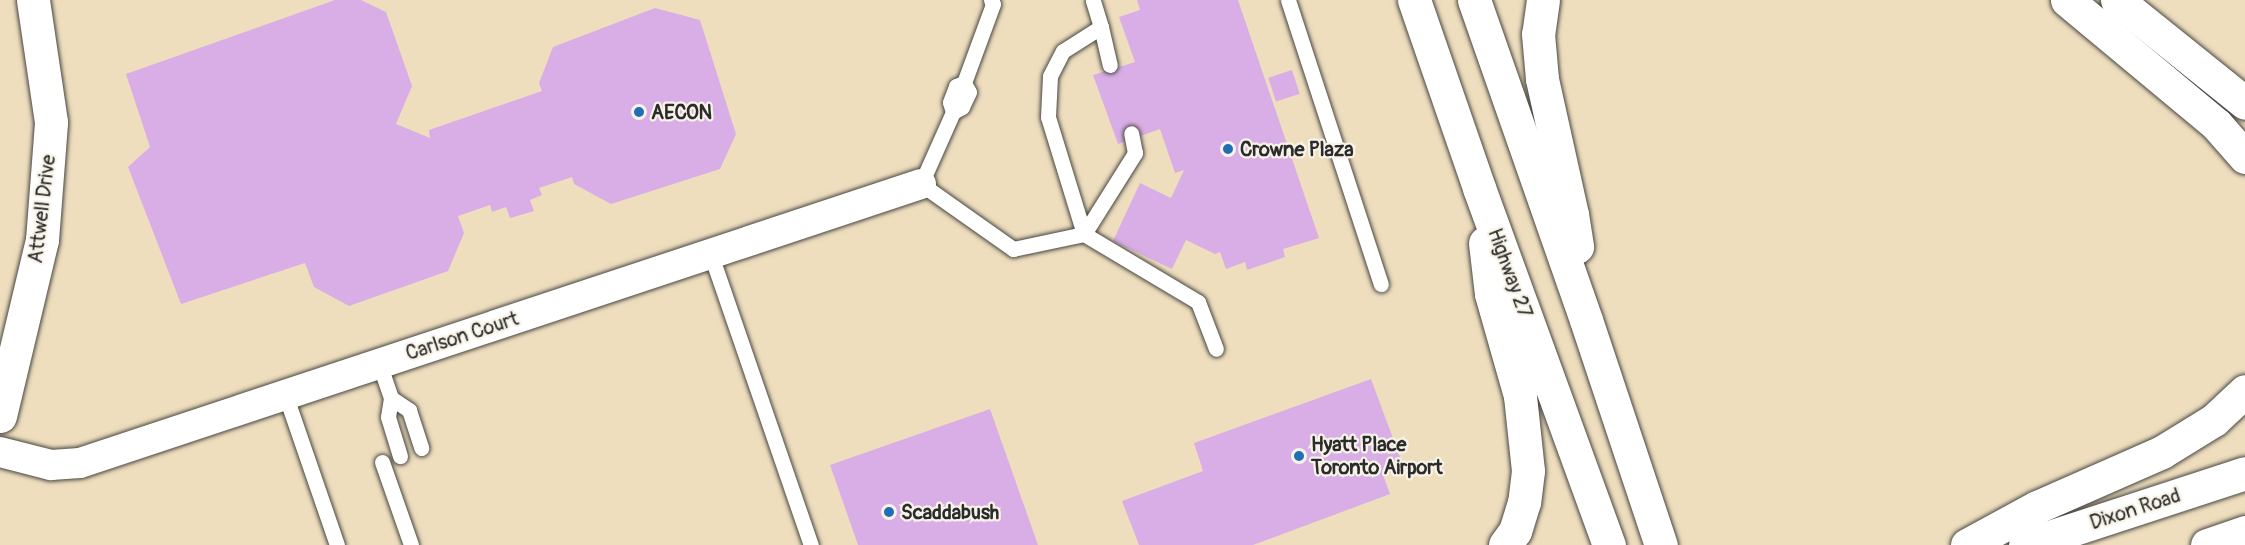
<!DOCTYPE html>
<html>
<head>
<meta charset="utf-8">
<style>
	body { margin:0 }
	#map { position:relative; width:2245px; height:545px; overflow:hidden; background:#eedebe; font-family:Pangolin,sans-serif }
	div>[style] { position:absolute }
	.building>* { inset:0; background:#d9aee6; transform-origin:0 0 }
	.roads { filter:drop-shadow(0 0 2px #484641) drop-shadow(0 0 2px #484641) }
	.service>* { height:15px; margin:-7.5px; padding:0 7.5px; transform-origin:7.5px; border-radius:7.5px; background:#fff }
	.minor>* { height:30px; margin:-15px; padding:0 15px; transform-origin:15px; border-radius:15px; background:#fff }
	.tertiary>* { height:33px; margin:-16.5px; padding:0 16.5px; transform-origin:16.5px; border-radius:16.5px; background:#fff }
	.secondary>* { height:33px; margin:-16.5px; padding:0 16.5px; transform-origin:16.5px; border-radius:16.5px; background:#fff }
	.primary>* { height:33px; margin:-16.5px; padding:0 16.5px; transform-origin:16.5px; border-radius:16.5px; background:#fff }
	.dots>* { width:16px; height:16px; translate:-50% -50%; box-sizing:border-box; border:3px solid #f7f3e8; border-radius:50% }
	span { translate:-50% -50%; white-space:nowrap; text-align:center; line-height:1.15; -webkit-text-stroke:4.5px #f7f3e8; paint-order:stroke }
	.poi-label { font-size:20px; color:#2b2b2b; font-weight:700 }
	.left { translate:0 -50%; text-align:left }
	.street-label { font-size:20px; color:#2b2b2b }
</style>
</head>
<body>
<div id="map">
	<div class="building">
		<i style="clip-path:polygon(335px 0,361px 0,386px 12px,412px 86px,396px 124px,430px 138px,429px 130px,542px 91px,539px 83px,553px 47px,655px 8px,700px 20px,736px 134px,720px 169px,611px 204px,574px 184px,572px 177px,539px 188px,542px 195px,530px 200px,534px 211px,510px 218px,506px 207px,492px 212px,490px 205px,458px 216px,464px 233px,448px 271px,349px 306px,314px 287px,305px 263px,181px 304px,128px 167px,150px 147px,126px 74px)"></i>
		<i style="clip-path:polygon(1137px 0,1238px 0,1319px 238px,1283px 249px,1285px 257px,1247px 270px,1245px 262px,1226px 269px,1220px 252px,1215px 254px,1186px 240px,1172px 269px,1113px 241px,1140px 183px,1171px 198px,1184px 170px,1175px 173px,1160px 129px,1118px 144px,1093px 75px,1135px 62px,1119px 17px,1140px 10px)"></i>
		<i style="left:1292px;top:70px;width:25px;height:25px;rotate:72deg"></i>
		<i style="clip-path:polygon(1371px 379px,1404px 468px,1383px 475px,1390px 494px,1253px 545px,1139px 545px,1122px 501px,1203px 471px,1194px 443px)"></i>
		<i style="clip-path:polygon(990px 409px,1038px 545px,858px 545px,830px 465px)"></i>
	</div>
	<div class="roads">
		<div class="service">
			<i style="left:991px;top:0;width:4px;rotate:63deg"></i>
			<i style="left:993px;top:4px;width:84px;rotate:110.2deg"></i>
			<i style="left:964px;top:83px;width:10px;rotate:61deg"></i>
			<i style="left:969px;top:92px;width:17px;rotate:115deg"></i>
			<i style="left:962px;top:107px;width:10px;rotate:151deg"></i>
			<i style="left:953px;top:112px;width:79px;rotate:114deg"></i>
			<i style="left:921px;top:184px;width:113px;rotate:35.2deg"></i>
			<i style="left:1013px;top:249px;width:73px;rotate:-11.9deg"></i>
			<i style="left:1084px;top:234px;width:133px;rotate:30.8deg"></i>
			<i style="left:1198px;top:302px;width:50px;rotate:69deg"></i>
			<i style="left:1288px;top:0;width:299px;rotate:71.9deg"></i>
			<i style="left:1101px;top:27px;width:39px;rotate:77deg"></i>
			<i style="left:953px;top:112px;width:10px;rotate:-107deg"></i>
			<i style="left:950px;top:102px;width:17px;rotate:-69deg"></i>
			<i style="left:956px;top:86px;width:9px;rotate:-21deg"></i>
			<i style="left:1084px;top:234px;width:122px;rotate:-107.1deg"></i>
			<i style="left:1048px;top:117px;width:41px;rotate:-87.2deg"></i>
			<i style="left:1050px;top:76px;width:28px;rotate:-63deg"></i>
			<i style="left:1063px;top:51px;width:45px;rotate:-32.3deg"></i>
			<i style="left:1101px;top:27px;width:28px;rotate:-107deg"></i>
			<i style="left:1084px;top:234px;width:96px;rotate:-57.8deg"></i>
			<i style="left:1135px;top:153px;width:20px;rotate:-101deg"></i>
			<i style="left:711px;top:255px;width:307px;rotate:71deg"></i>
			<i style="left:379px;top:363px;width:37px;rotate:71deg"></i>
			<i style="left:391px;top:398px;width:19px;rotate:99deg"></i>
			<i style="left:388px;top:417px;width:41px;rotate:72.9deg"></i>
			<i style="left:285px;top:394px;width:160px;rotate:71deg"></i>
			<i style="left:391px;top:398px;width:22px;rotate:34deg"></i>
			<i style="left:409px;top:410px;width:40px;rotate:72deg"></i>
			<i style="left:382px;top:462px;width:88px;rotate:70.7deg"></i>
		</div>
		<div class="minor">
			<i style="left:0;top:452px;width:53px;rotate:14.3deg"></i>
			<i style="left:51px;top:465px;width:29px;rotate:-4deg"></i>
			<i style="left:80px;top:463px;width:886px;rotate:-18.35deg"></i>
		</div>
		<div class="tertiary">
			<i style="left:0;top:416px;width:181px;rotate:-76.6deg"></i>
			<i style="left:42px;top:240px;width:118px;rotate:-85.6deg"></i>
			<i style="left:51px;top:122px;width:123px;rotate:-98.4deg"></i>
		</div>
		<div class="secondary">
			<i style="left:2025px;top:545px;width:231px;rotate:-18.1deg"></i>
			<i style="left:2207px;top:545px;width:40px;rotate:-18.9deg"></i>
		</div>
		<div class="primary">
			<i style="left:1414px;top:0;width:199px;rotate:70.9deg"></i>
			<i style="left:1479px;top:188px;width:380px;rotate:70deg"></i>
			<i style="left:1474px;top:0;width:339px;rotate:70.7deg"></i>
			<i style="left:1586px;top:320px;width:237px;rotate:71.6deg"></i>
			<i style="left:1543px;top:0;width:34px;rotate:98deg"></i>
			<i style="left:1538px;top:34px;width:45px;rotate:84.9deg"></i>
			<i style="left:1542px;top:79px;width:138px;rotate:77.5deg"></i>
			<i style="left:1572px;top:214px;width:33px;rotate:81deg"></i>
			<i style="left:2067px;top:0;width:194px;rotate:39.8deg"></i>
			<i style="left:2216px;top:124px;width:44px;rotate:48.7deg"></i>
			<i style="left:2117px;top:0;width:164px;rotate:38.8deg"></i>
			<i style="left:1485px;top:243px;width:51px;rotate:83.3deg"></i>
			<i style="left:1491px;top:294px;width:106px;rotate:74.1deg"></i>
			<i style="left:1520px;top:396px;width:75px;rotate:83.9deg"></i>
			<i style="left:1528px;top:471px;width:31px;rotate:97deg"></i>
			<i style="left:1524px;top:502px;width:30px;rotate:107deg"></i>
			<i style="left:1515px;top:531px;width:17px;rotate:126deg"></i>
			<i style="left:1967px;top:545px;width:80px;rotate:-28.5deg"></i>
			<i style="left:2037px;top:507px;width:137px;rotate:-23.7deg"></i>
			<i style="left:2162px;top:452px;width:61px;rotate:-31.6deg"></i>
			<i style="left:2214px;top:420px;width:42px;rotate:-43.1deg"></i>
		</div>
	</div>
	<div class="dots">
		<i style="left:639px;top:112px;background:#1f6fb2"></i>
		<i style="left:1228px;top:149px;background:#1f6fb2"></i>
		<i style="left:1299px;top:456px;background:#1f6fb2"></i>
		<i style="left:889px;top:512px;background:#1f6fb2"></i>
	</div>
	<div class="poi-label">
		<span class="left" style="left:651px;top:112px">AECON</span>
		<span class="left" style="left:1240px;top:149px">Crowne Plaza</span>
		<span class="left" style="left:1311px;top:456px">Hyatt Place<br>Toronto Airport</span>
		<span class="left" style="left:901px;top:512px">Scaddabush</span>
	</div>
	<div class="street-label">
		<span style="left:42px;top:209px;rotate:-83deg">Attwell Drive</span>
		<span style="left:1510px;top:273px;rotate:70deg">Highway 27</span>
		<span style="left:462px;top:336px;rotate:-18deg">Carlson Court</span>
		<span style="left:2135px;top:509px;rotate:-18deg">Dixon Road</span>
	</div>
</div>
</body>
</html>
